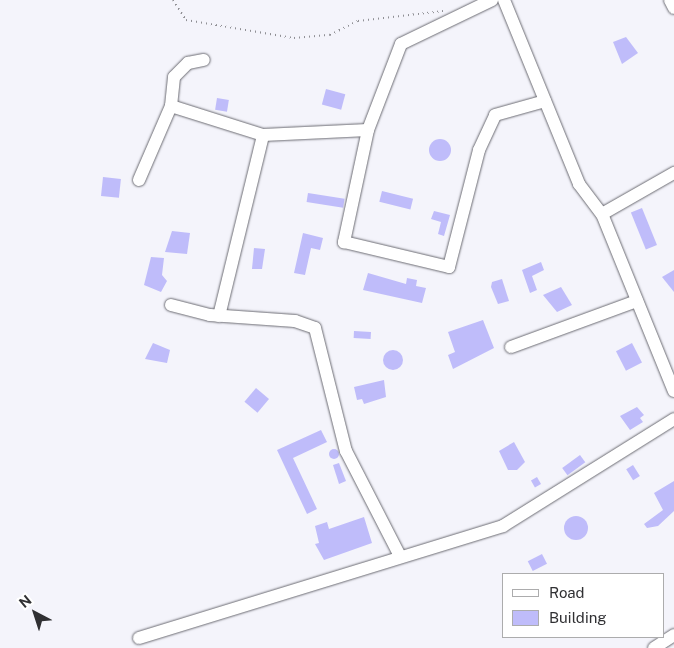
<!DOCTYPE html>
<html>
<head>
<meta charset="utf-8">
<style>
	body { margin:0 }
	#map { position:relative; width:674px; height:648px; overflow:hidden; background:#f4f4fb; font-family:"Public Sans",sans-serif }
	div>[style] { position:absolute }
	.building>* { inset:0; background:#bfbcfa; transform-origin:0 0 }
	.round { border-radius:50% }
	.path>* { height:2px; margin-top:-1px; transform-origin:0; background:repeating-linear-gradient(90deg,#909095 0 1px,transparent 0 5px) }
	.roads { filter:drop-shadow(0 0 1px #6c6c73) drop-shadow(0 0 1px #6c6c73) }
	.minor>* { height:12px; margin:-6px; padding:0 6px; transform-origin:6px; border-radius:6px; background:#fff }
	span { translate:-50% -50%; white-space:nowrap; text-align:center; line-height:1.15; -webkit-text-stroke:4px #fff; paint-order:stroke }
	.legend { position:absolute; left:502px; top:573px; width:162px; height:65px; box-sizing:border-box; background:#fff; border:1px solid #acacad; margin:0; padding:6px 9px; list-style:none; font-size:15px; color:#303033 }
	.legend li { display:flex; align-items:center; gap:10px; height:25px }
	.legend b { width:25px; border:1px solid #acacad }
	.north { position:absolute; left:10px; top:588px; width:50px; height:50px; -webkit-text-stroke:4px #fff; paint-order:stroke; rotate:320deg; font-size:14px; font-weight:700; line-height:20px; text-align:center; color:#303033 }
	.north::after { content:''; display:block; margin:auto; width:18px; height:22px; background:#303033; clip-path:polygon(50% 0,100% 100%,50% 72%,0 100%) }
</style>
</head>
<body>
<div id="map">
	<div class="building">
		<i style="clip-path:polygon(626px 37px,638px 53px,622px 64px,613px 42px)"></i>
		<i style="left:326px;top:89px;width:20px;height:16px;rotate:15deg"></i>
		<i style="left:217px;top:98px;width:12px;height:12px;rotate:9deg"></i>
		<i class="round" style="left:429px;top:139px;width:22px;height:22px"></i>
		<i style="left:103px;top:177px;width:18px;height:19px;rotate:6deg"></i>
		<i style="left:382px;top:191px;width:32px;height:11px;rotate:14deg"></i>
		<i style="left:308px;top:193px;width:37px;height:9px;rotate:9deg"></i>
		<i style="left:642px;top:208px;width:40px;height:12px;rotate:68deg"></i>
		<i style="clip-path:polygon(434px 211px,450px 215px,444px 236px,438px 234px,441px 222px,431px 219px)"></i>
		<i style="clip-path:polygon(172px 231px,190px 233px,187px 254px,165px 252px)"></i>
		<i style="clip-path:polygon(303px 233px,323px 238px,320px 250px,311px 248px,305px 275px,294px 273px)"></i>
		<i style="clip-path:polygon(254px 248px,265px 249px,262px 269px,252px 269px)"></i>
		<i style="clip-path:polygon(151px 257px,164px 258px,162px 275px,167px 281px,161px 292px,144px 285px)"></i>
		<i style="clip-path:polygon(541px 262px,544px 270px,532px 276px,537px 290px,530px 293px,522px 270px)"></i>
		<i style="clip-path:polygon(674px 270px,674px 292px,662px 277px)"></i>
		<i style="clip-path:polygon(368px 273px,406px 284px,407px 278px,417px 280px,416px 286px,426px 288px,422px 303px,363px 290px)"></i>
		<i style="clip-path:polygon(502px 279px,509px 301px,498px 304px,491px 287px,492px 282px)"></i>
		<i style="clip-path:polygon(561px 287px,572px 305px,557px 312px,543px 295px)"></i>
		<i style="clip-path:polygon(483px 320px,494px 348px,453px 369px,448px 355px,455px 352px,448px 332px)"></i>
		<i style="left:354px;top:331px;width:17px;height:7px;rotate:3deg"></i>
		<i style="clip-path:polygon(153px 343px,170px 350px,167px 363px,145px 359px)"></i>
		<i style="left:632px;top:343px;width:22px;height:18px;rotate:63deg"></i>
		<i class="round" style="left:383px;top:350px;width:20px;height:20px"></i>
		<i style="clip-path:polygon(384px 380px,386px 397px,364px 404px,362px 399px,357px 400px,354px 387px)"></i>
		<i style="left:256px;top:388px;width:17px;height:18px;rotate:40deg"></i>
		<i style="clip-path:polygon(637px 407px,644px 415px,640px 418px,643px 422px,630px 430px,620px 416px)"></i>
		<i style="clip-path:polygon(321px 430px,327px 442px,293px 458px,317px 509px,307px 514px,277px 450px)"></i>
		<i style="clip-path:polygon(514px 442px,525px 462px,517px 470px,508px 470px,499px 451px)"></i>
		<i class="round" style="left:329px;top:449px;width:10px;height:10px"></i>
		<i style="left:580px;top:455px;width:9px;height:22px;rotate:54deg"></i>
		<i style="clip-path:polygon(339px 463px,346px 481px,339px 484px,333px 465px)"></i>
		<i style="left:633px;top:465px;width:13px;height:8px;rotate:58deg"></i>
		<i style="left:537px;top:477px;width:8px;height:7px;rotate:60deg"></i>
		<i style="clip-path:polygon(674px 481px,674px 511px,658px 526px,647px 528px,644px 524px,663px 510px,654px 493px)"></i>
		<i class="round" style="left:564px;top:516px;width:24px;height:24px"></i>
		<i style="clip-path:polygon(364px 517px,372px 543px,324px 560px,315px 544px,319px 543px,315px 526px,327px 522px,329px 529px)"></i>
		<i style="left:542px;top:554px;width:11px;height:16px;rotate:63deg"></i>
	</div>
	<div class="path">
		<i style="left:173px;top:0;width:24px;rotate:57deg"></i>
		<i style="left:186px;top:20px;width:109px;rotate:9.5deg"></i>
		<i style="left:294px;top:38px;width:36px;rotate:-5deg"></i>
		<i style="left:330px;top:35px;width:31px;rotate:-27deg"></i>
		<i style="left:358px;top:21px;width:86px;rotate:-6.7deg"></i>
	</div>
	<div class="roads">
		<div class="minor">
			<i style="left:492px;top:0;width:101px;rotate:154.2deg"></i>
			<i style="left:401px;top:44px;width:92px;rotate:111deg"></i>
			<i style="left:368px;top:130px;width:115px;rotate:102.1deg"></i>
			<i style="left:344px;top:242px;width:108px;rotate:13.4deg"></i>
			<i style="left:449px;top:267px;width:121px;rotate:-75.6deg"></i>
			<i style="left:479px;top:150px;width:38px;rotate:-65deg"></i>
			<i style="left:495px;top:115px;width:52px;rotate:-15.6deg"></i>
			<i style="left:504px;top:0;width:199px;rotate:67.8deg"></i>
			<i style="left:579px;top:184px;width:38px;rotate:53deg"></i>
			<i style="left:602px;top:214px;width:191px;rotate:67.9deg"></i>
			<i style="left:670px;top:0;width:9px;rotate:63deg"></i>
			<i style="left:171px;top:106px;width:96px;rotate:17.5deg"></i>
			<i style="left:263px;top:135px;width:105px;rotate:-2.7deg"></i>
			<i style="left:139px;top:180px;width:81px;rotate:-66.6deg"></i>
			<i style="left:171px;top:106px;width:29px;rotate:-84deg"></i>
			<i style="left:174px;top:77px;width:20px;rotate:-45deg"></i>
			<i style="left:188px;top:63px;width:16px;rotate:-11deg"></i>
			<i style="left:602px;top:214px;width:83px;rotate:-29.7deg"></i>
			<i style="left:171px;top:305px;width:40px;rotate:14.4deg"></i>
			<i style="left:210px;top:315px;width:85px;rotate:4deg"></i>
			<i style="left:295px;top:321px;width:21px;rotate:19deg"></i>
			<i style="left:315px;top:328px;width:127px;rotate:75.9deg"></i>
			<i style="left:346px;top:451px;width:118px;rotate:62.8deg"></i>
			<i style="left:219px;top:316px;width:186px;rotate:-76.3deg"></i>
			<i style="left:511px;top:347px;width:134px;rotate:-20.1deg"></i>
			<i style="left:139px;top:638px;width:381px;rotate:-17.1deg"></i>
			<i style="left:503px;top:526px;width:202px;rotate:-32deg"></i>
			<i style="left:654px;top:648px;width:24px;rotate:-33deg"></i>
		</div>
	</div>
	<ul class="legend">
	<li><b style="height:6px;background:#fff"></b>Road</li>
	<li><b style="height:14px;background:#bfbcfa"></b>Building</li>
	</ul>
	<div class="north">N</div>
</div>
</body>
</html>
